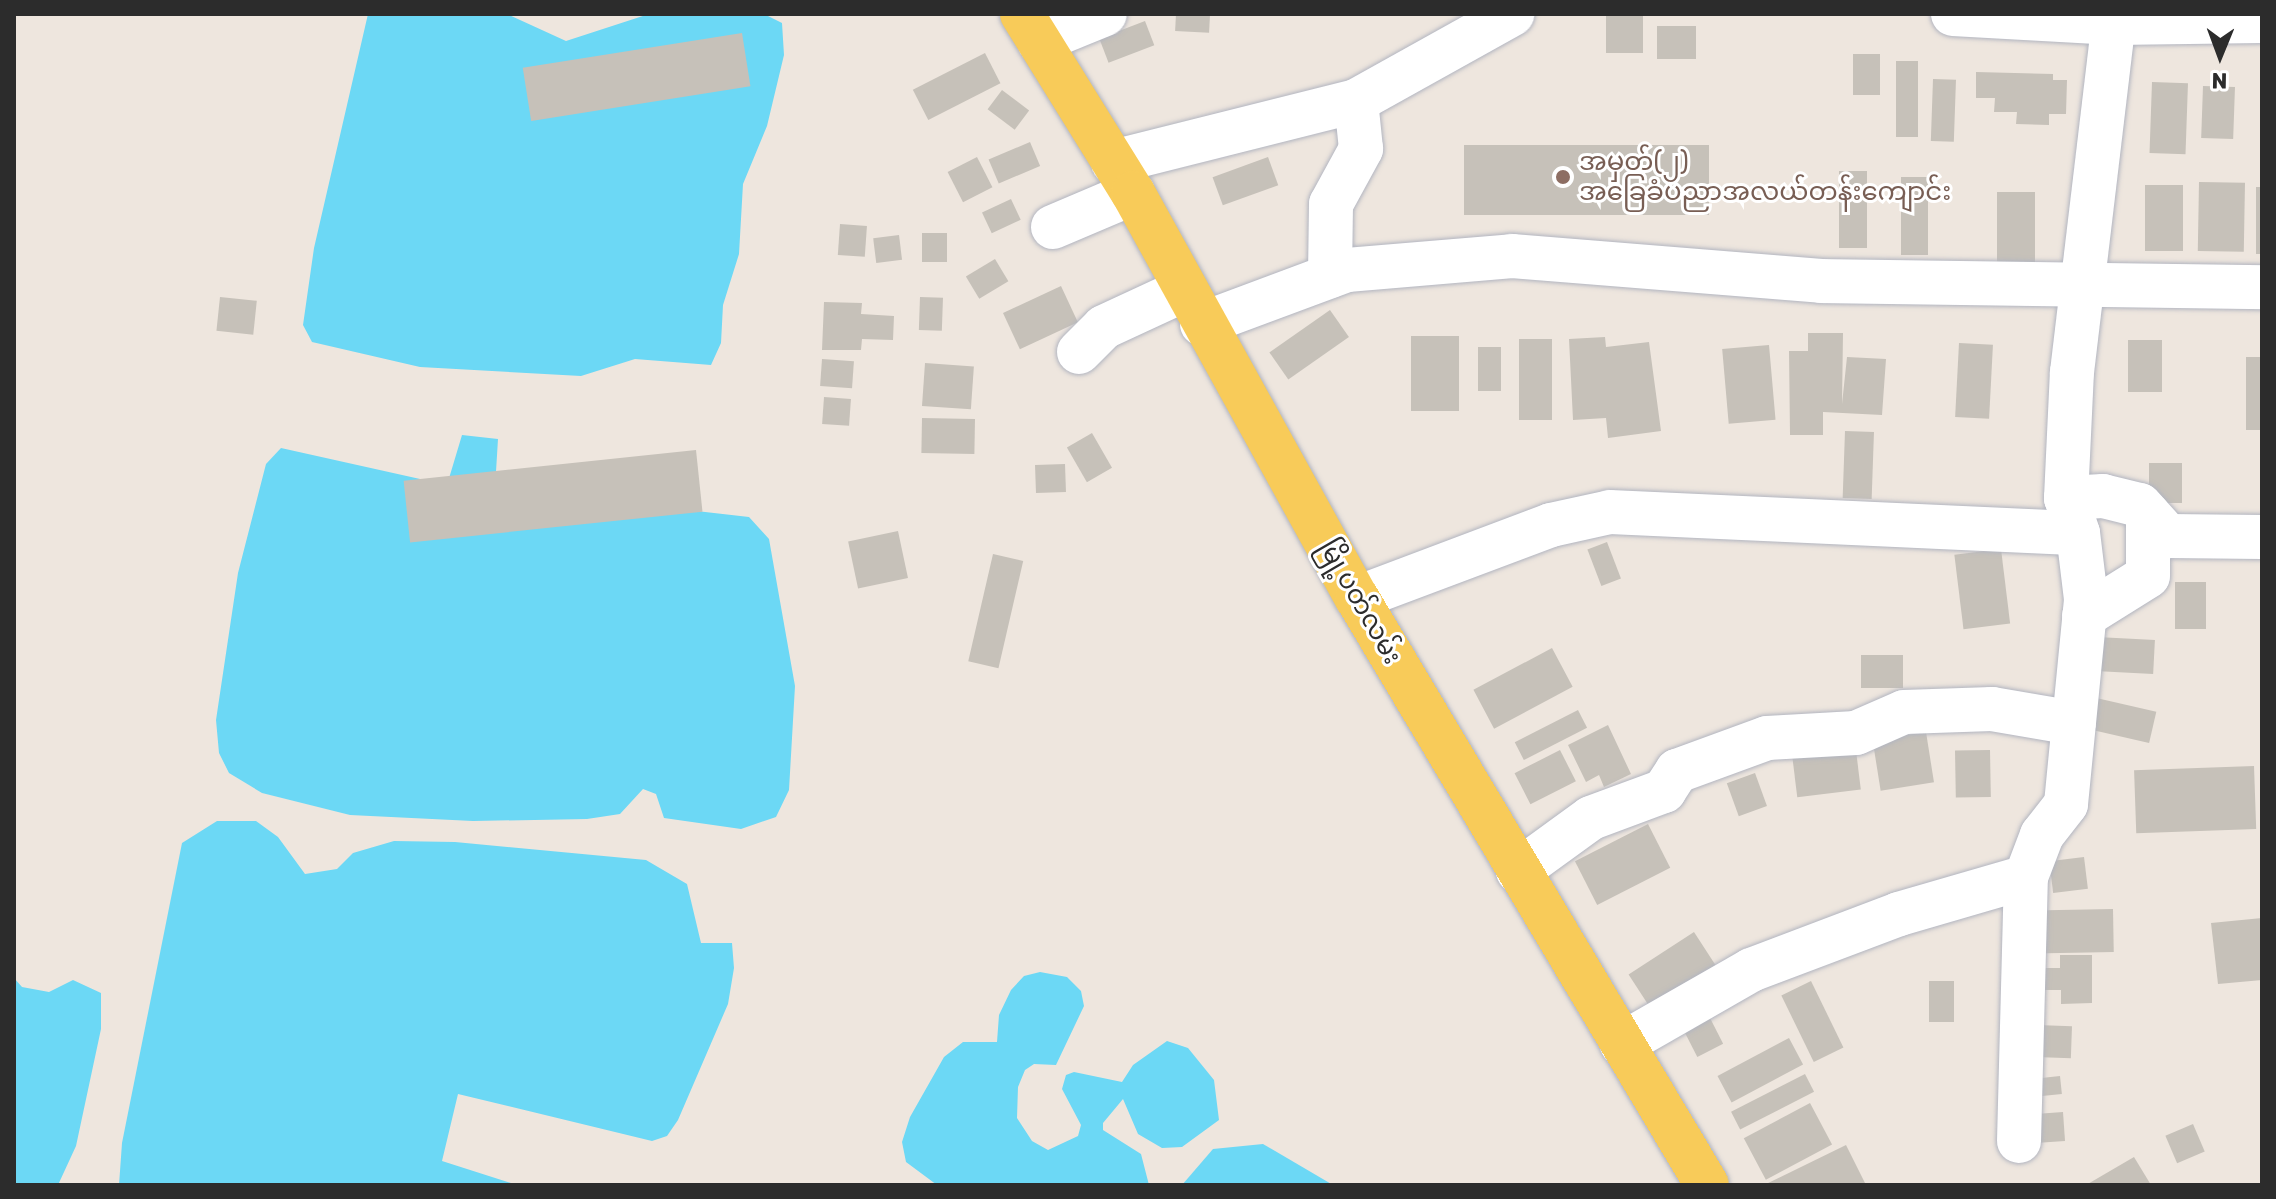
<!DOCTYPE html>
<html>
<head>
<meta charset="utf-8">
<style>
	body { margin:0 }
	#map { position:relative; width:2276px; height:1199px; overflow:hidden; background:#eee6de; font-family:Rubik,"Noto Sans Myanmar",sans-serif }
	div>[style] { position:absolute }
	.water>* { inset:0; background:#6cd8f5 }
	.building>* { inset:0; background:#c6c1b9; transform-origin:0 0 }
	.roads { filter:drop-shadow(0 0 2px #b2b5c0) drop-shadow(0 0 2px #b2b5c0) }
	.minor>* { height:44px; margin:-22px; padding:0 22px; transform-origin:22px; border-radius:22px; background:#fff }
	.major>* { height:44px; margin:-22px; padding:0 22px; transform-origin:22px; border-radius:22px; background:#f8cb59 }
	.dots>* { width:22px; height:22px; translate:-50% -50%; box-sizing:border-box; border:4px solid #fff; border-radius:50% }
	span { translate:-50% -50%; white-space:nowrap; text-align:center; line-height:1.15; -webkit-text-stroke:6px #fff; paint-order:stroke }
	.education-label { font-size:26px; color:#785e54 }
	.left { translate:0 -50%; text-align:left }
	.street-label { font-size:26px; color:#2c2c2c }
	.frame { position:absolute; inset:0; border:16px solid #2c2c2c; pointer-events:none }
	.north { position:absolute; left:2180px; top:16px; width:80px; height:80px; -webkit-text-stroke:6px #fff; paint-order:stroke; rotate:181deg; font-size:22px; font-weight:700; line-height:32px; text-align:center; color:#2c2c2c }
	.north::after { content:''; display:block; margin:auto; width:28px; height:36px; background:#2c2c2c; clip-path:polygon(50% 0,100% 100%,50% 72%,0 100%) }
</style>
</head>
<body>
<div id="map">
	<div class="water">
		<i style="clip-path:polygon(368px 14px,507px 14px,566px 41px,649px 14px,764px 14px,782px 23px,784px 55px,767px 126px,743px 184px,739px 254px,723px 305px,721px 343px,711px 365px,635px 359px,581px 376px,420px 367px,312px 342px,303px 325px,314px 248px)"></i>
		<i style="clip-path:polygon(462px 435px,498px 439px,495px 488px,749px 517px,769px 539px,795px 686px,789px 790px,776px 817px,741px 829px,664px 818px,656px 794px,643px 789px,620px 814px,587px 819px,473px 821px,350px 815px,262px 793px,229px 773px,219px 753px,216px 720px,238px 573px,266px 464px,281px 448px,447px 485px)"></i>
		<i style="clip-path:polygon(217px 821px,256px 821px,278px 837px,305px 874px,337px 869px,353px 853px,394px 841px,455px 842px,646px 860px,687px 884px,701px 943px,732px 943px,734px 968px,728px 1004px,678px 1120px,667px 1136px,652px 1141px,458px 1094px,442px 1161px,517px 1185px,119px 1185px,122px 1143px,182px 843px)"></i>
		<i style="clip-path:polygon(1040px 972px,1067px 977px,1081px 991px,1084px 1006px,1056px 1065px,1034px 1064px,1025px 1070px,1018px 1087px,1017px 1118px,1032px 1141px,1048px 1150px,1078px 1136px,1081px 1125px,1062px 1089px,1066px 1075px,1074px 1072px,1122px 1082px,1133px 1065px,1167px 1041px,1188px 1048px,1214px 1080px,1219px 1120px,1182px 1147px,1162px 1148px,1138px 1134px,1123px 1099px,1103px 1123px,1103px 1130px,1141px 1154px,1149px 1185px,937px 1185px,906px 1162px,902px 1142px,910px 1117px,944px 1057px,963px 1042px,997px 1042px,999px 1015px,1011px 990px,1024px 976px)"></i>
		<i style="clip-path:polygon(14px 978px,22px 987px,49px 992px,73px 980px,101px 993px,101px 1029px,76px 1146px,58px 1185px,14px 1185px)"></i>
		<i style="clip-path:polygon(1263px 1144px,1333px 1185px,1182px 1185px,1213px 1149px)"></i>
	</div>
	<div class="building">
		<i style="left:1176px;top:14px;width:34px;height:17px;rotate:3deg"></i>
		<i style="left:1606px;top:14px;width:37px;height:39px"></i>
		<i style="left:1145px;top:21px;width:26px;height:49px;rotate:69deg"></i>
		<i style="left:1657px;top:26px;width:39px;height:33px"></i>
		<i style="left:742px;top:33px;width:54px;height:222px;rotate:81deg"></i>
		<i style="left:985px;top:53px;width:34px;height:81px;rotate:63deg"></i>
		<i style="left:1853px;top:54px;width:27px;height:41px"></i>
		<i style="left:1896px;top:61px;width:22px;height:76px"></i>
		<i style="clip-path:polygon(1976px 72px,2053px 74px,2053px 80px,2067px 80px,2066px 114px,2049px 114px,2049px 125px,2016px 124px,2017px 112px,1994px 112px,1995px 98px,1976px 98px)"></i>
		<i style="left:1933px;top:79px;width:23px;height:62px;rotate:2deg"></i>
		<i style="left:2152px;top:82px;width:36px;height:71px;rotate:2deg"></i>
		<i style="left:2203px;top:86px;width:32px;height:52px;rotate:2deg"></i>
		<i style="left:1002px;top:90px;width:34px;height:24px;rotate:37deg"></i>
		<i style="left:1030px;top:142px;width:26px;height:45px;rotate:67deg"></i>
		<i style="left:1464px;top:145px;width:245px;height:70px"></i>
		<i style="left:977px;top:157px;width:34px;height:33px;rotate:63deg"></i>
		<i style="left:1268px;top:157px;width:30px;height:59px;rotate:70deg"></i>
		<i style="left:1839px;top:171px;width:28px;height:77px"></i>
		<i style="left:1901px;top:177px;width:27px;height:78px"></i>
		<i style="left:2199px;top:182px;width:46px;height:69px;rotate:1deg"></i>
		<i style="left:2145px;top:185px;width:38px;height:66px"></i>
		<i style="left:2256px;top:187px;width:6px;height:67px"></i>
		<i style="left:1997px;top:192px;width:38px;height:71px"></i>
		<i style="left:1011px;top:199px;width:23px;height:32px;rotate:65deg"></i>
		<i style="left:840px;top:224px;width:27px;height:31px;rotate:4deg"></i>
		<i style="left:947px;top:233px;width:29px;height:25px;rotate:90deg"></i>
		<i style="left:899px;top:235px;width:25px;height:26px;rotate:83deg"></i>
		<i style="left:995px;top:259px;width:26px;height:34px;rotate:59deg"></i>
		<i style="left:1061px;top:286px;width:40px;height:64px;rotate:65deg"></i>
		<i style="left:220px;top:297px;width:37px;height:34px;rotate:6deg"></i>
		<i style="left:920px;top:297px;width:23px;height:33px;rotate:2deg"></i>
		<i style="clip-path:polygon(824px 302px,862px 303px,861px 314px,894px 316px,893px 340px,862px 339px,861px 350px,822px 350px)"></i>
		<i style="left:1330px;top:310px;width:33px;height:74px;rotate:55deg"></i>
		<i style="clip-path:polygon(1808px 333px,1843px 333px,1842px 404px,1847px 357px,1886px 359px,1882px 415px,1823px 412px,1823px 435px,1790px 435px,1789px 351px,1808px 351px)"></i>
		<i style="left:1411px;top:336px;width:48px;height:75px"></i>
		<i style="clip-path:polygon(1605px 337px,1606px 347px,1649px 342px,1661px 431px,1608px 438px,1606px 418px,1573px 420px,1569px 339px)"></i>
		<i style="left:1519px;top:339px;width:33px;height:81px"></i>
		<i style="left:2128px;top:340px;width:34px;height:52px"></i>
		<i style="left:1959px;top:343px;width:34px;height:74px;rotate:3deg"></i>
		<i style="left:1769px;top:345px;width:75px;height:47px;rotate:85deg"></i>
		<i style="left:1478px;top:347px;width:23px;height:44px"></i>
		<i style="left:2246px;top:357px;width:16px;height:73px"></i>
		<i style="left:822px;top:359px;width:32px;height:27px;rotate:4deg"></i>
		<i style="left:925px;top:363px;width:49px;height:43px;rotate:4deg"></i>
		<i style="left:824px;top:397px;width:27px;height:27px;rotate:4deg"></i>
		<i style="left:922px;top:418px;width:53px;height:35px;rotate:1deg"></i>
		<i style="left:1845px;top:431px;width:29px;height:67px;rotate:2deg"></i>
		<i style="left:1092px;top:433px;width:40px;height:29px;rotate:60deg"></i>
		<i style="left:696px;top:450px;width:62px;height:294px;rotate:84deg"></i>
		<i style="left:2149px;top:463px;width:33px;height:40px"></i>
		<i style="left:1065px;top:464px;width:28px;height:30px;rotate:88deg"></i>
		<i style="left:898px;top:531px;width:48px;height:51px;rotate:78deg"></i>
		<i style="left:1607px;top:542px;width:39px;height:21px;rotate:69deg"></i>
		<i style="left:2001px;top:549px;width:75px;height:47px;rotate:83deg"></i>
		<i style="left:993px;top:554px;width:31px;height:110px;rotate:13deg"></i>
		<i style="left:2206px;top:582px;width:47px;height:31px;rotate:90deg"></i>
		<i style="left:2097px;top:637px;width:58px;height:34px;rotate:3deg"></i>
		<i style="left:1552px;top:648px;width:44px;height:89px;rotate:62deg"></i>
		<i style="left:1861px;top:655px;width:42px;height:33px"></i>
		<i style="left:2092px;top:697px;width:66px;height:32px;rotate:13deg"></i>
		<i style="left:1578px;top:710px;width:20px;height:71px;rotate:63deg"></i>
		<i style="clip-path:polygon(1608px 725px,1631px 774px,1604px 787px,1599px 775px,1586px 782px,1568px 745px)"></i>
		<i style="left:1853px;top:726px;width:64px;height:64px;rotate:83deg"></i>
		<i style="left:1926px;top:732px;width:51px;height:54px;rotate:81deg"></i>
		<i style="left:1560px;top:750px;width:35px;height:51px;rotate:63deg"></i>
		<i style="left:1990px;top:750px;width:47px;height:35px;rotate:89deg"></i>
		<i style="left:2254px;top:766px;width:63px;height:120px;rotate:88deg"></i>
		<i style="left:1755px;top:773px;width:35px;height:30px;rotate:70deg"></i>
		<i style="left:1648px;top:824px;width:49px;height:82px;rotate:63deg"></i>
		<i style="left:2084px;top:857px;width:32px;height:35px;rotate:83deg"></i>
		<i style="left:2113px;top:909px;width:43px;height:80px;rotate:89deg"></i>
		<i style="clip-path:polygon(2262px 918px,2262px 980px,2218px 984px,2211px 923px)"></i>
		<i style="left:1694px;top:932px;width:48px;height:78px;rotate:57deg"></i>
		<i style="clip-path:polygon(2060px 955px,2092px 955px,2092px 1003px,2061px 1004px,2061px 990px,2035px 990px,2035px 968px,2060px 968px)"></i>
		<i style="left:1811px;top:981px;width:74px;height:33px;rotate:64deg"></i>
		<i style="left:1929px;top:981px;width:25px;height:41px"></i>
		<i style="left:1710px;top:1018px;width:29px;height:29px;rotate:63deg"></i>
		<i style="left:2037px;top:1025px;width:35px;height:32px;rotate:2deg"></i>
		<i style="left:1789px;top:1038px;width:30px;height:81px;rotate:62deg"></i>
		<i style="left:1805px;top:1074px;width:20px;height:83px;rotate:63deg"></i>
		<i style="left:2060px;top:1076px;width:18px;height:30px;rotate:84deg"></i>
		<i style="left:1810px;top:1103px;width:47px;height:75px;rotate:62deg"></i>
		<i style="left:2063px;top:1112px;width:29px;height:36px;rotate:86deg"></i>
		<i style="left:2193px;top:1124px;width:30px;height:30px;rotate:67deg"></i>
		<i style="clip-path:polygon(1846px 1145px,1866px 1185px,1764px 1185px)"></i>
		<i style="clip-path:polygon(2134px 1157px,2151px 1185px,2086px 1185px)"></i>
	</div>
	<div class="roads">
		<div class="minor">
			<i style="left:1953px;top:14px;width:162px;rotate:3.2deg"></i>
			<i style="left:2115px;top:23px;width:147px;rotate:-0.8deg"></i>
			<i style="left:1039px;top:41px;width:71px;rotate:-22.2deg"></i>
			<i style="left:1113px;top:162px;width:251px;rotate:-14.1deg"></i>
			<i style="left:1356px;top:101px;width:179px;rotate:-29.1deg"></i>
			<i style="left:1053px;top:227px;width:87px;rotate:-23deg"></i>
			<i style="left:1330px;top:276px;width:72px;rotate:-89.2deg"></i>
			<i style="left:1331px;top:204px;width:63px;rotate:-61.4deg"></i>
			<i style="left:1361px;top:149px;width:48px;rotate:-95.9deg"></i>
			<i style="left:1202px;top:324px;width:155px;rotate:-20.4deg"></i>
			<i style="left:1347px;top:270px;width:166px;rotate:-4.8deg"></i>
			<i style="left:1512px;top:256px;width:310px;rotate:4.6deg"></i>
			<i style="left:1821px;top:281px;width:441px;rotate:0.8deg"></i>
			<i style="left:1079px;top:352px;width:35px;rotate:-45deg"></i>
			<i style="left:1104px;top:327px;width:88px;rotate:-24.8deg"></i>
			<i style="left:2066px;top:498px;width:37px;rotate:-3deg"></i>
			<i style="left:2103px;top:496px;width:38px;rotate:14deg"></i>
			<i style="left:2140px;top:505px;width:42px;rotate:47.9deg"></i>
			<i style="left:2168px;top:536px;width:94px;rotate:0.6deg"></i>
			<i style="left:1357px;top:598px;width:207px;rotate:-20.6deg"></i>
			<i style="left:1551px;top:525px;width:60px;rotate:-12.4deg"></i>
			<i style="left:1610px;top:512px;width:468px;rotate:2.6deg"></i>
			<i style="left:2084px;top:616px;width:75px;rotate:-32deg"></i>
			<i style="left:2148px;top:576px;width:62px;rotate:-90deg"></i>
			<i style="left:1518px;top:871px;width:90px;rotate:-36deg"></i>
			<i style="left:1591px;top:818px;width:78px;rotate:-20.3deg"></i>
			<i style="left:1664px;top:791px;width:24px;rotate:-57deg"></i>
			<i style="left:1677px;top:771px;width:96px;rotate:-20.1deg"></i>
			<i style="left:1767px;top:738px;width:89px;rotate:-3.2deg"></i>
			<i style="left:1856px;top:733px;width:52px;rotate:-23.6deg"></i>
			<i style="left:1904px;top:712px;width:88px;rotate:-2deg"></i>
			<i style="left:1992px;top:709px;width:83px;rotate:9.7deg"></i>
			<i style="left:1622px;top:1044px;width:149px;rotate:-29.8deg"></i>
			<i style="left:1751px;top:970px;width:158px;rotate:-20.7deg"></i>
			<i style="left:1899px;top:914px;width:132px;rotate:-16.2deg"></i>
			<i style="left:2019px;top:1141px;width:264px;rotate:-88.5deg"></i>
			<i style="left:2026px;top:877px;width:45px;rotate:-69.1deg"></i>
			<i style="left:2042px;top:835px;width:39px;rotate:-52deg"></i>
			<i style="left:2066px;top:804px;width:206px;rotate:-84.4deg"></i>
			<i style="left:2086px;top:599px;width:66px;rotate:-96.9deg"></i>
			<i style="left:2078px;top:533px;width:37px;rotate:-109deg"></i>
			<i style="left:2066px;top:498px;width:126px;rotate:-87.3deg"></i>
			<i style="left:2072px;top:372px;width:361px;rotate:-83.2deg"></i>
		</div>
		<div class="major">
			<i style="left:1022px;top:14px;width:211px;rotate:58.2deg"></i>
			<i style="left:1133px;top:193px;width:463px;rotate:61.1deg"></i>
			<i style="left:1357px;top:598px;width:683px;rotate:59.19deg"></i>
		</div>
	</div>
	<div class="dots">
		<i style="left:1563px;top:177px;background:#8d6e63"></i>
	</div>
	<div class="education-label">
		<span class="left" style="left:1579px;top:177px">အမှတ်(၂)<br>အခြေခံပညာအလယ်တန်းကျောင်း</span>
	</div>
	<div class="street-label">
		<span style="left:1360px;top:602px;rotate:60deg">မြို့ပတ်လမ်း</span>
	</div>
	<div class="frame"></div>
	<div class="north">N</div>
</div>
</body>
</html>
